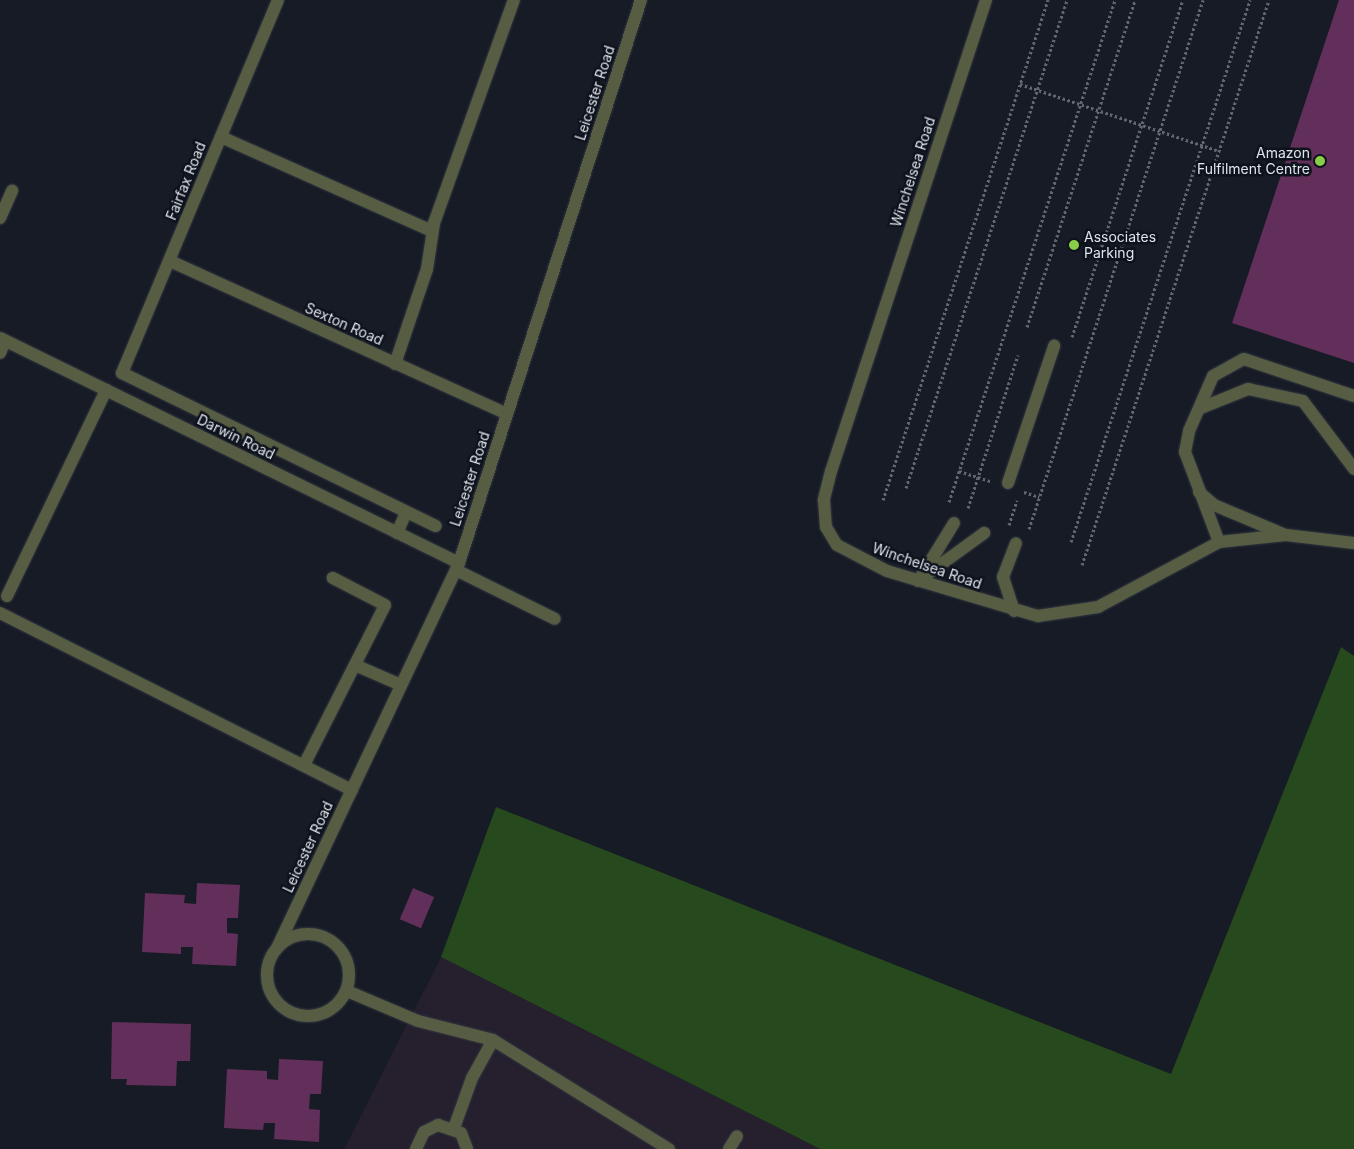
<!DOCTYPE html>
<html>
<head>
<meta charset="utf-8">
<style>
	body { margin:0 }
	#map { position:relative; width:1354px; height:1149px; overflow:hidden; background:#161b25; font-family:Inter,sans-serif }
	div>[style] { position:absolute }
	.education>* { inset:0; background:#251f2e }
	.green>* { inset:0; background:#26491e }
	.building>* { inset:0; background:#612f5a; transform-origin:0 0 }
	.path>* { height:3px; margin-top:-1.5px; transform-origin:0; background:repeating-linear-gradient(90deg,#62666f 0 2.5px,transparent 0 5px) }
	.roads { filter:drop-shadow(0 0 1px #323741) drop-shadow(0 0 1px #323741) }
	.lane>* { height:12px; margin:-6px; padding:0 6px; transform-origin:6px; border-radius:6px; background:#575d42 }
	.street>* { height:12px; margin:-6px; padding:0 6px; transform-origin:6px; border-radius:6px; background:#575d42 }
	.street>.ring { margin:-6px; padding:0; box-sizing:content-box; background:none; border:12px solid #575d42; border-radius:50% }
	.dots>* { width:14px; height:14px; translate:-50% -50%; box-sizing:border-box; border:2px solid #0d121c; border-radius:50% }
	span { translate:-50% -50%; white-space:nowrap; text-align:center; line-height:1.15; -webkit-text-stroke:5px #0d121c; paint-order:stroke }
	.street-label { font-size:14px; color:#e0e4eb }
	.poi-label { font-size:14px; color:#e0e4eb }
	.right { translate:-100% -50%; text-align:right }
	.left { translate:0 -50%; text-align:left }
</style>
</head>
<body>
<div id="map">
	<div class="education">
		<i style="clip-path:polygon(441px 957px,820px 1149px,344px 1149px)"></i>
	</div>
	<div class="green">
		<i style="clip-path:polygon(1341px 647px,1354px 656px,1354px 1149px,820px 1149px,441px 957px,496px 807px,1171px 1074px)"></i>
	</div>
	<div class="building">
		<i style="clip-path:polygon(1339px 0,1354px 0,1354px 363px,1232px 323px)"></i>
		<i style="clip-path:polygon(197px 883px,240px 885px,238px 918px,227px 918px,227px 933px,238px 934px,236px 966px,192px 964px,193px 947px,181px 947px,181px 954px,142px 952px,145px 893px,185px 895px,184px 903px,196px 904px)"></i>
		<i style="left:413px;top:888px;width:23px;height:34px;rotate:23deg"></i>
		<i style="clip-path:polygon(112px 1022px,191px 1024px,190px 1061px,177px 1061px,176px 1086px,126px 1085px,127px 1079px,111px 1079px)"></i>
		<i style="clip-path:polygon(279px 1059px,323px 1061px,321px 1094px,310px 1094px,309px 1109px,320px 1110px,319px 1142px,274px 1139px,275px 1123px,264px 1123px,263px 1130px,224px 1128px,227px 1069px,267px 1071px,267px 1079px,278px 1080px)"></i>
	</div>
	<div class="path">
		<i style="left:1020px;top:84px;width:210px;rotate:18.6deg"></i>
		<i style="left:1027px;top:327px;width:344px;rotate:-71.7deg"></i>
		<i style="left:1072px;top:337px;width:355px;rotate:-71.8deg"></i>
		<i style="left:959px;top:471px;width:33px;rotate:18deg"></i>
		<i style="left:906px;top:488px;width:514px;rotate:-71.74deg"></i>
		<i style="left:1024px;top:492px;width:16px;rotate:18deg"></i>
		<i style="left:883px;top:500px;width:527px;rotate:-71.74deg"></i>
		<i style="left:949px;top:502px;width:529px;rotate:-71.7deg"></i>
		<i style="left:968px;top:508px;width:161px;rotate:-71.9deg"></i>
		<i style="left:1009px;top:525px;width:26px;rotate:-72deg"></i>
		<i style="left:1029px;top:529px;width:557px;rotate:-71.79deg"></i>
		<i style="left:1071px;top:542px;width:571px;rotate:-71.72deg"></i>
		<i style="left:1082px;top:565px;width:595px;rotate:-71.69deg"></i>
	</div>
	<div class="roads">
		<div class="lane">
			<i style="left:986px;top:0;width:496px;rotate:108.2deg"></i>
			<i style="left:831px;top:471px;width:30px;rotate:104deg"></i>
			<i style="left:824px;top:500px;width:27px;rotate:86deg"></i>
			<i style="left:826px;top:527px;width:21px;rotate:59deg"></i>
			<i style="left:837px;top:545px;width:56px;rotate:27.5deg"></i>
			<i style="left:887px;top:571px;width:158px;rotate:16.6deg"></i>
			<i style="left:1038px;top:616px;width:61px;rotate:-8.5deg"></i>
			<i style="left:1098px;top:607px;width:137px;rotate:-28.2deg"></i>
			<i style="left:1219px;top:542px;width:67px;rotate:-6deg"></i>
			<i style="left:1286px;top:535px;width:68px;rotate:6.7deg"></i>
			<i style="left:221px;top:137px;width:231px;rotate:24deg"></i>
			<i style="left:395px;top:364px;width:100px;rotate:-71.4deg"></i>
			<i style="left:427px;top:269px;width:47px;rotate:-81.3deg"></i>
			<i style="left:434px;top:223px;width:237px;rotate:-70.3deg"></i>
			<i style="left:122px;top:373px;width:349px;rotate:26deg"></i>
			<i style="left:1201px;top:408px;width:51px;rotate:-22deg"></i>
			<i style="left:1248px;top:389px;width:56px;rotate:12.3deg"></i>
			<i style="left:1303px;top:401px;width:85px;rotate:53.1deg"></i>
			<i style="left:1008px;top:483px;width:145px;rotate:-71.4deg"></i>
			<i style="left:1199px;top:492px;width:20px;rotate:41deg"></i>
			<i style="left:1214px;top:505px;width:75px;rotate:22.8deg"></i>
			<i style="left:397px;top:533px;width:22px;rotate:-66deg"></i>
			<i style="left:1219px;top:542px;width:96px;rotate:-110.7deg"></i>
			<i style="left:1185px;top:452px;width:21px;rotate:-79deg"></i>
			<i style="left:1189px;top:431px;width:60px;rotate:-66.4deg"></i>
			<i style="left:1213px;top:376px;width:35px;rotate:-29deg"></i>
			<i style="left:1244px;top:359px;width:116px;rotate:18.6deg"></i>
			<i style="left:456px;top:570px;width:110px;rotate:26.3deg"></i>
			<i style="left:922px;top:575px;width:61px;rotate:-58.4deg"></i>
			<i style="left:918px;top:581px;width:82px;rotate:-36deg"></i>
			<i style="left:1014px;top:611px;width:36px;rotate:-108deg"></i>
			<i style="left:1003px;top:577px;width:36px;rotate:-69deg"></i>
			<i style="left:355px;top:665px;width:50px;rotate:23.5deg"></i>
			<i style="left:304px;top:765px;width:179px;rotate:-63.1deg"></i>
			<i style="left:385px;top:605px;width:59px;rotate:-152.6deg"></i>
			<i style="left:347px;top:991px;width:77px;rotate:22.9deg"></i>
			<i style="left:418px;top:1021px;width:77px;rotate:14.2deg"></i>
			<i style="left:493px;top:1040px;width:207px;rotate:31.8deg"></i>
			<i style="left:454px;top:1128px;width:53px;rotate:-70.2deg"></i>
			<i style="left:472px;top:1078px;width:43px;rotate:-61.1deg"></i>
			<i style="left:416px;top:1149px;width:19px;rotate:-65deg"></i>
			<i style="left:424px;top:1132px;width:16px;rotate:-27deg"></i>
			<i style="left:438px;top:1125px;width:24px;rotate:19deg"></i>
			<i style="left:461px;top:1133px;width:17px;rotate:69deg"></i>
			<i style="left:729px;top:1149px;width:15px;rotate:-58deg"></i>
		</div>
		<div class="street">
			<i style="left:0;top:218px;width:30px;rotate:-66deg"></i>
			<i style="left:170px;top:261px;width:370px;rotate:24.4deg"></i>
			<i style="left:0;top:338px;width:511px;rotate:26.11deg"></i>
			<i style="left:0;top:353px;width:13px;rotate:-67deg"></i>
			<i style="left:122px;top:373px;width:404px;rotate:-67.3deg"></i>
			<i style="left:7px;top:596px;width:229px;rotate:-64.3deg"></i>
			<i style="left:0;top:613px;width:394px;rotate:26.7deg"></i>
			<i class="ring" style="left:267px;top:934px;width:70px;height:70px"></i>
			<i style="left:278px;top:946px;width:424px;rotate:-64.7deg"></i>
			<i style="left:459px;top:563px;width:592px;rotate:-72.09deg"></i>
		</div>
	</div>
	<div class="dots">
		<i style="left:1320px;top:161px;background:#8ace47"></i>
		<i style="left:1074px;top:245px;background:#8ace47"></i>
	</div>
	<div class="street-label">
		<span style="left:595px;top:93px;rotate:-72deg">Leicester Road</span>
		<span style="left:913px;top:172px;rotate:-72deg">Winchelsea Road</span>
		<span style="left:186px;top:181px;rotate:-68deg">Fairfax Road</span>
		<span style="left:344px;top:324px;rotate:24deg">Sexton Road</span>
		<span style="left:236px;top:437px;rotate:26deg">Darwin Road</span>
		<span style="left:470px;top:479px;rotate:-72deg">Leicester Road</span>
		<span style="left:927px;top:566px;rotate:19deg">Winchelsea Road</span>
		<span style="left:308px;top:847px;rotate:-65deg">Leicester Road</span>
	</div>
	<div class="poi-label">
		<span class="right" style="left:1310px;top:161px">Amazon<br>Fulfilment Centre</span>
		<span class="left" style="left:1084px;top:245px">Associates<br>Parking</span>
	</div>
</div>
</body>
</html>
